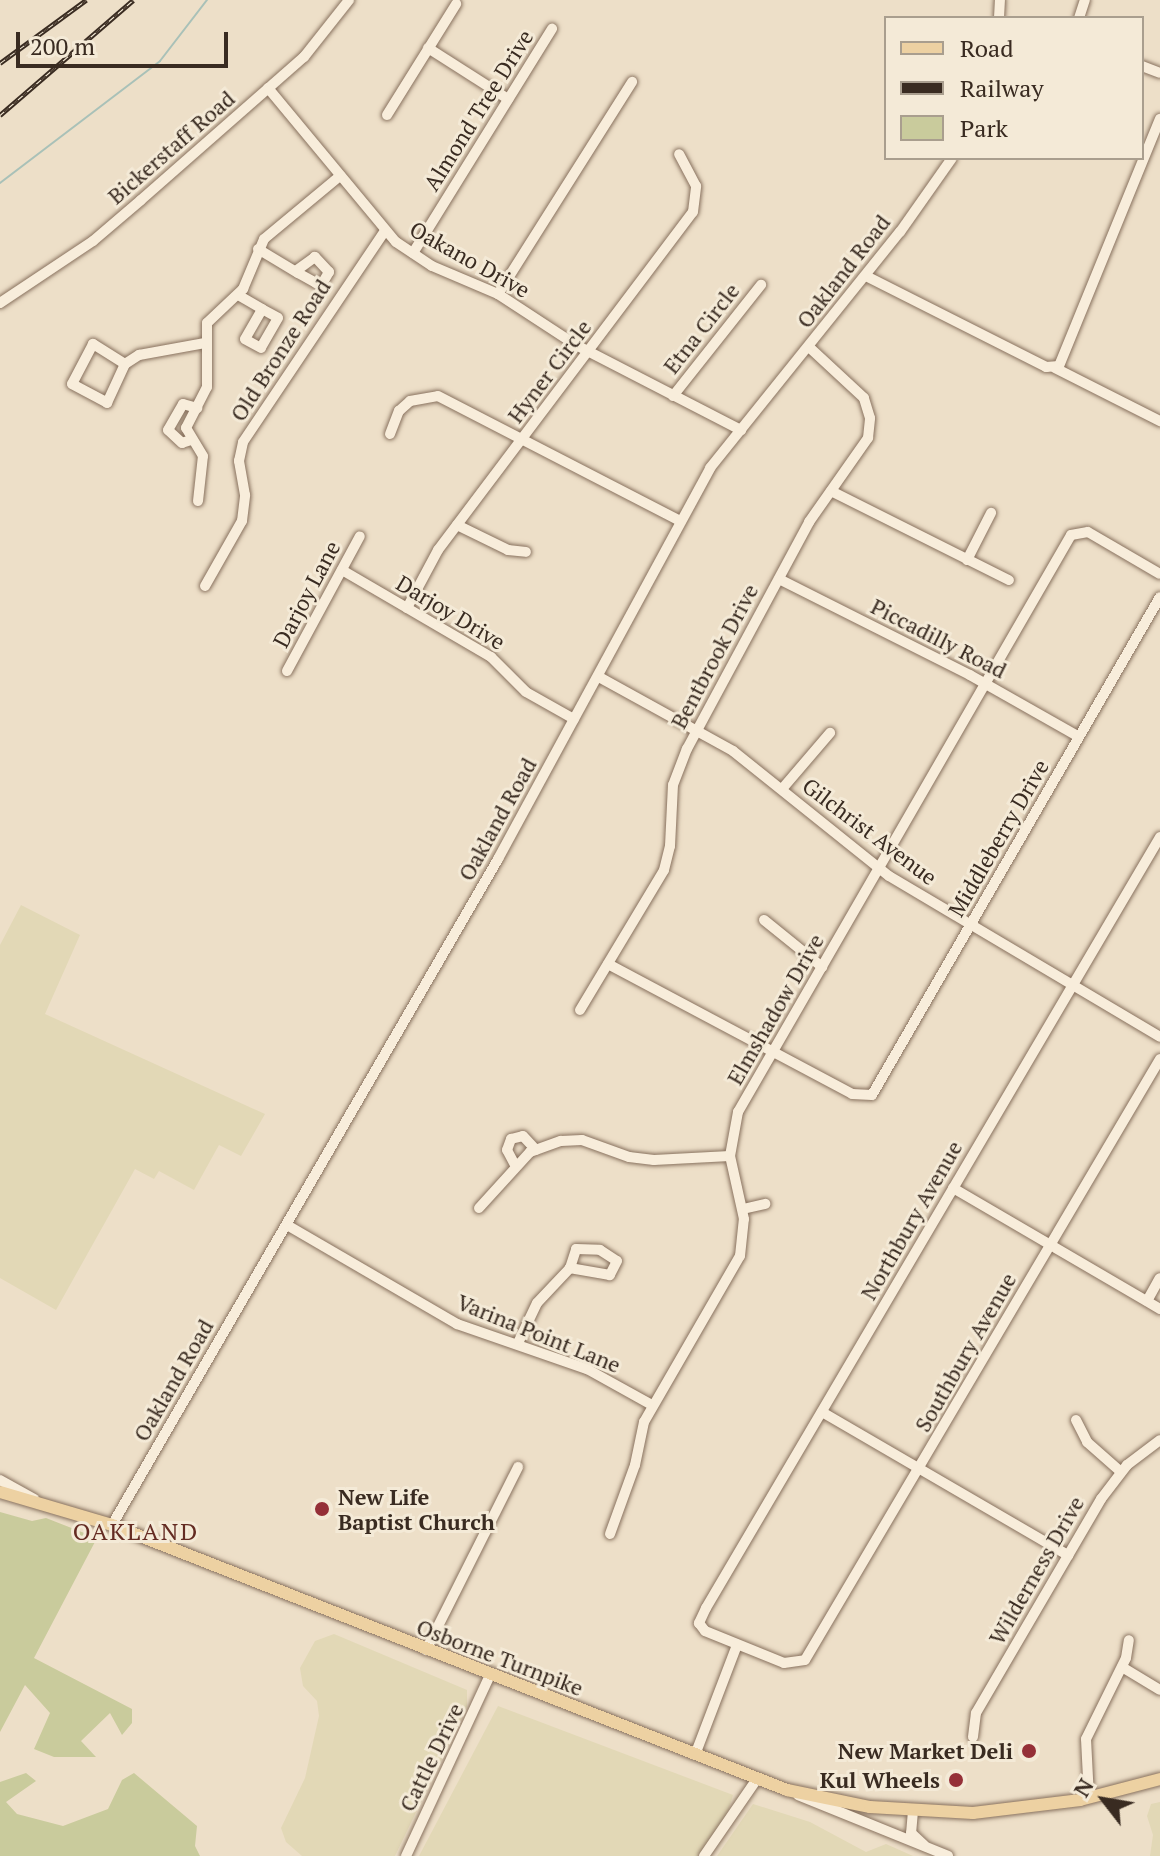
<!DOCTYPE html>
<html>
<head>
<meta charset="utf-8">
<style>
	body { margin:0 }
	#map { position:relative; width:1160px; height:1856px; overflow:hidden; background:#eddfc8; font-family:"PT Serif",serif }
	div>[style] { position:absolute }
	.farmland>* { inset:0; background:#e2d8b6 }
	.green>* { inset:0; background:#c9cb9c }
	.stream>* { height:2px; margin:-1px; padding:0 1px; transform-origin:1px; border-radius:1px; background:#a9c1b8 }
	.roads { filter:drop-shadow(0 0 2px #88715e) drop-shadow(0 0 2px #88715e) }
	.minor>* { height:10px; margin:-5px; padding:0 5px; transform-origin:5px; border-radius:5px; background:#f8eddb }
	.major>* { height:12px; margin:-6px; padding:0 6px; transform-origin:6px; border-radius:6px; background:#edd1a2 }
	.rail>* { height:5px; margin-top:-2.5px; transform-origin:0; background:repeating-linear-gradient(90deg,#f4ead7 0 6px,#392b21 0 12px); box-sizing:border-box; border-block:2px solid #392b21 }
	.dots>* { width:22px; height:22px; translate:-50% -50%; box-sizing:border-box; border:4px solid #f4ead7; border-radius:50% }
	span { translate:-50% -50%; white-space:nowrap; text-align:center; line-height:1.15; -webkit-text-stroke:6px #f4ead7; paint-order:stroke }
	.street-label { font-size:22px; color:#392b21 }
	.poi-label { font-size:22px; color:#392b21; font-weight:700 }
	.left { translate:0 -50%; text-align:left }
	.right { translate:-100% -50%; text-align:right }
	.neighbourhood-label { font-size:24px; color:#642b22; letter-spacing:2px }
	.legend { position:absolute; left:884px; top:16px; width:260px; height:144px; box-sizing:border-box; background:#f4ead7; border:2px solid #a99e8e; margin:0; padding:10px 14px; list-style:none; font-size:24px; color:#392b21 }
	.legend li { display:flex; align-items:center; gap:16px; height:40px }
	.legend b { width:40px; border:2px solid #a99e8e }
	.north { position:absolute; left:1064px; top:1760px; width:80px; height:80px; -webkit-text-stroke:6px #f4ead7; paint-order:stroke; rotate:301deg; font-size:22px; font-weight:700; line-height:32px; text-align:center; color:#392b21 }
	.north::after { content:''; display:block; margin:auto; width:28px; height:36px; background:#392b21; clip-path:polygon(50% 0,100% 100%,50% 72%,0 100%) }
	.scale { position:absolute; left:16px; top:32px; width:212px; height:36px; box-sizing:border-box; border:4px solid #392b21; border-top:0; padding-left:10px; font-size:24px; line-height:28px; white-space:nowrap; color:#392b21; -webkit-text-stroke:6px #f4ead7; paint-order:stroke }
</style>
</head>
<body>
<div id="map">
	<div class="farmland">
		<i style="clip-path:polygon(21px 905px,80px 935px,45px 1014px,265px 1114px,241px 1156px,219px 1145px,194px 1190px,159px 1171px,154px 1179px,135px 1169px,56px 1310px,0 1278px,0 945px)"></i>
		<i style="clip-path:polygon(334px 1634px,467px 1690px,467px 1706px,395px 1856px,302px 1856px,286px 1842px,281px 1828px,305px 1778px,319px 1716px,317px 1701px,303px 1686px,300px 1668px,315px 1641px)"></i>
		<i style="clip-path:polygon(498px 1706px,733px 1795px,727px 1815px,698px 1856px,419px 1856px)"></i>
		<i style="clip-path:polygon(1160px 1802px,1160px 1856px,1150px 1856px,1153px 1835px,1147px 1816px,1151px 1804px)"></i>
		<i style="clip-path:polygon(753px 1804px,810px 1822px,866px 1852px,886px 1844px,913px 1856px,717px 1856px)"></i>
	</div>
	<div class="green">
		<i style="clip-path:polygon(0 1512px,32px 1521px,46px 1518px,97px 1538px,34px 1658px,132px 1709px,132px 1723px,122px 1735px,110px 1713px,81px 1741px,96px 1757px,54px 1757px,34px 1749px,50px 1713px,25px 1685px,0 1732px)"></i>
		<i style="clip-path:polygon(26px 1773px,36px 1781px,6px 1802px,17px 1814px,63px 1826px,108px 1809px,122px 1780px,134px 1773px,197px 1826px,195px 1846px,200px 1856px,0 1856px,0 1782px)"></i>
	</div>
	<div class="stream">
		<i style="left:0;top:183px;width:201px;rotate:-37.3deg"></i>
		<i style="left:160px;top:61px;width:77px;rotate:-52.4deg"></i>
	</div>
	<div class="roads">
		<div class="minor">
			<i style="left:999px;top:18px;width:18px;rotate:-87deg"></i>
			<i style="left:1079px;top:18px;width:19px;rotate:-72deg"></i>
			<i style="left:428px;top:48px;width:95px;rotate:32.5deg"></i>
			<i style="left:1142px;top:66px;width:19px;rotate:21deg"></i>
			<i style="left:268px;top:88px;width:200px;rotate:50.3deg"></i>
			<i style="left:396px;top:242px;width:43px;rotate:33.7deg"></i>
			<i style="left:432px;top:266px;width:72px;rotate:23deg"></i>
			<i style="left:498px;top:294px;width:93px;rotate:33.2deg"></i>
			<i style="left:576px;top:345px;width:186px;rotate:27.3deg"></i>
			<i style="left:387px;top:115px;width:131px;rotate:-58.1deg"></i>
			<i style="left:258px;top:249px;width:47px;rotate:31deg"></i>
			<i style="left:298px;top:273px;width:21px;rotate:29deg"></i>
			<i style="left:316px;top:283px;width:6px;rotate:9deg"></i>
			<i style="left:322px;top:284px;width:14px;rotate:-60deg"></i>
			<i style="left:329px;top:272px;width:21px;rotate:-133deg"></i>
			<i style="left:315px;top:257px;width:24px;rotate:144deg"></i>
			<i style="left:413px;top:253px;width:264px;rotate:-58.2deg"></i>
			<i style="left:866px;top:276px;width:202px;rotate:26.8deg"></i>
			<i style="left:1046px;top:367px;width:13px;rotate:-4deg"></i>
			<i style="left:1059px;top:366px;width:267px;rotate:-67.8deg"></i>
			<i style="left:498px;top:294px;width:251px;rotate:-57.7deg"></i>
			<i style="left:238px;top:295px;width:28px;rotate:30deg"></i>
			<i style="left:262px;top:309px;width:18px;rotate:29deg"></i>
			<i style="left:278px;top:318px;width:34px;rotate:120deg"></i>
			<i style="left:261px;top:348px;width:18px;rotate:-151deg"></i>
			<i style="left:245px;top:339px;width:34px;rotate:-60deg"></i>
			<i style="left:0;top:303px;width:112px;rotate:-33.7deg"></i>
			<i style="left:93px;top:241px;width:63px;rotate:-40.5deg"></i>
			<i style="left:141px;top:200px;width:217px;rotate:-41.3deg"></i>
			<i style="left:304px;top:57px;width:73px;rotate:-51.7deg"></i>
			<i style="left:125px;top:364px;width:38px;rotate:-148deg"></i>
			<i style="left:93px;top:344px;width:45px;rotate:117.7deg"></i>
			<i style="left:72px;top:384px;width:40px;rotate:28deg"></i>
			<i style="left:107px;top:403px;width:43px;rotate:-65.2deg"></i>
			<i style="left:125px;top:364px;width:17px;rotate:-33deg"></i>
			<i style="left:139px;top:355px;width:67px;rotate:-10.3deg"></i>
			<i style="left:1055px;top:368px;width:118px;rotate:26.8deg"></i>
			<i style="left:673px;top:396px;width:142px;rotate:-51.6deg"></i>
			<i style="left:390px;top:434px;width:25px;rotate:-69deg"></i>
			<i style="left:399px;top:411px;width:15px;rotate:-42deg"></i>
			<i style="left:410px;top:401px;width:28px;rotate:-10deg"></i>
			<i style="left:438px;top:396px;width:272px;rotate:27.3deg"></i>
			<i style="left:191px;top:440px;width:9px;rotate:162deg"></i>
			<i style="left:182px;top:443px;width:19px;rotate:-137deg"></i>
			<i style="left:168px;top:430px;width:30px;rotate:-60deg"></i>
			<i style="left:183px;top:404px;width:15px;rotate:16deg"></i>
			<i style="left:831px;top:491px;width:199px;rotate:26.6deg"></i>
			<i style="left:198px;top:501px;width:45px;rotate:-83.7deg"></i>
			<i style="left:203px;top:456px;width:33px;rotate:-121deg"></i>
			<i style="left:186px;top:428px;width:46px;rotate:-62.9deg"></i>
			<i style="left:207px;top:387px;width:64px;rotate:-90deg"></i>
			<i style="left:207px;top:323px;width:50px;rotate:-43.4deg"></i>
			<i style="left:243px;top:289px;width:54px;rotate:-67.2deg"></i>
			<i style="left:264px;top:239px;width:99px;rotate:-39.7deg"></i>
			<i style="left:457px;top:525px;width:57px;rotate:26.1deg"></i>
			<i style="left:508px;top:550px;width:18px;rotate:6deg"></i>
			<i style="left:967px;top:560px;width:53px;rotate:-62.9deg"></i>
			<i style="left:342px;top:570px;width:173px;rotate:30.3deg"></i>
			<i style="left:491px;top:657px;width:49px;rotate:45deg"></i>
			<i style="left:526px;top:692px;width:55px;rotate:29.4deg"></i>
			<i style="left:779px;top:579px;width:214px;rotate:26.7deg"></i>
			<i style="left:970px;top:675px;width:125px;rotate:29.6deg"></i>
			<i style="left:205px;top:586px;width:75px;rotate:-60.4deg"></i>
			<i style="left:242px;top:521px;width:26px;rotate:-83deg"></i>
			<i style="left:245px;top:495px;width:35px;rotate:-100deg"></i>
			<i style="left:239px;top:461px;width:19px;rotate:-78deg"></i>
			<i style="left:243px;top:442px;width:253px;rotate:-56.1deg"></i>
			<i style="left:407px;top:608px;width:66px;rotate:-61.9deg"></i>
			<i style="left:438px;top:550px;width:423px;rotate:-53deg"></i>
			<i style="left:693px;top:212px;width:26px;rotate:-83deg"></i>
			<i style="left:696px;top:186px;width:36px;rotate:-118deg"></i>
			<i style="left:287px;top:671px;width:153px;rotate:-61.6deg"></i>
			<i style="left:599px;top:677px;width:153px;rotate:28.9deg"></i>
			<i style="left:733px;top:751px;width:200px;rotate:38.7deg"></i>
			<i style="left:889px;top:876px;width:315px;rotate:30.7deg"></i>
			<i style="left:782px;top:789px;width:74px;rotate:-49.4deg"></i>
			<i style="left:1160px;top:837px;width:895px;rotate:120.49deg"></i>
			<i style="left:706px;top:1608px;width:17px;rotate:115deg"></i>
			<i style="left:699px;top:1623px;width:10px;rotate:53deg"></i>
			<i style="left:705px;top:1631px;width:85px;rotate:22.1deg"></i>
			<i style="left:784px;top:1663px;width:21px;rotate:-8deg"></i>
			<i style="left:805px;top:1660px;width:698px;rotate:-59.43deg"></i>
			<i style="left:764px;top:920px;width:75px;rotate:39deg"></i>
			<i style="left:608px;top:964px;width:276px;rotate:28deg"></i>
			<i style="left:852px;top:1094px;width:20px;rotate:3deg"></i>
			<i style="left:872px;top:1095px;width:575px;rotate:-59.96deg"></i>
			<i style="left:580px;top:1010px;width:163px;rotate:-59deg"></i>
			<i style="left:664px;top:870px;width:25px;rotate:-76deg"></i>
			<i style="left:670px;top:846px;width:61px;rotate:-87.2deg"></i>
			<i style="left:673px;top:785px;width:39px;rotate:-69deg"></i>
			<i style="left:687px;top:749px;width:258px;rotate:-61.7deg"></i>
			<i style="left:809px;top:522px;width:103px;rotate:-54.9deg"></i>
			<i style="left:868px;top:438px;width:20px;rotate:-84deg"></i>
			<i style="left:870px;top:418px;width:21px;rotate:-107deg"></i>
			<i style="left:864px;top:398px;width:75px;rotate:-137.2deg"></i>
			<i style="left:515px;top:1165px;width:17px;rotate:-118deg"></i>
			<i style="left:507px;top:1150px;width:12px;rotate:-70deg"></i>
			<i style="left:511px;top:1139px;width:12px;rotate:-14deg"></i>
			<i style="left:523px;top:1136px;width:19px;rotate:47deg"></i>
			<i style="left:953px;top:1188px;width:240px;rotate:30.3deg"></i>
			<i style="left:479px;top:1208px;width:76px;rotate:-47.7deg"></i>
			<i style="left:530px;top:1152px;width:33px;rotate:-20deg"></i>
			<i style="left:561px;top:1141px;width:21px;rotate:-3deg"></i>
			<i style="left:582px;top:1140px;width:50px;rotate:19.9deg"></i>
			<i style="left:629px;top:1157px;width:25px;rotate:7deg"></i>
			<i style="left:654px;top:1160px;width:76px;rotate:-3deg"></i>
			<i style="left:743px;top:1209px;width:23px;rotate:-13deg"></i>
			<i style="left:287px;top:1225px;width:197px;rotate:30.2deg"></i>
			<i style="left:457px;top:1324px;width:138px;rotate:19.1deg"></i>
			<i style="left:587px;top:1369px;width:74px;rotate:29deg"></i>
			<i style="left:1147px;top:1301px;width:26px;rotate:-61deg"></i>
			<i style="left:518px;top:1343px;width:44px;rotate:-64.6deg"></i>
			<i style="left:537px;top:1303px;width:48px;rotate:-46.7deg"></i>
			<i style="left:570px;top:1268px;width:20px;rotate:-72deg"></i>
			<i style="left:576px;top:1249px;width:24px;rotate:2deg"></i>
			<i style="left:600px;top:1250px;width:20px;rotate:33deg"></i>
			<i style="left:617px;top:1261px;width:16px;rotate:117deg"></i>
			<i style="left:610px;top:1275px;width:41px;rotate:-170.1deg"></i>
			<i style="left:822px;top:1412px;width:285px;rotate:30.2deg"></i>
			<i style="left:1076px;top:1420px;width:25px;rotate:63deg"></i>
			<i style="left:1087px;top:1442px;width:45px;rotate:41.4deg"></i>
			<i style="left:0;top:1480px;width:39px;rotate:29deg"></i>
			<i style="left:112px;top:1525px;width:770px;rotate:-59.9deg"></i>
			<i style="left:498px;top:859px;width:445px;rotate:-61.5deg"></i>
			<i style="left:710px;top:468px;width:303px;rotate:-51.2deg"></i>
			<i style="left:900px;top:232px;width:90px;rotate:-54.9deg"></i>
			<i style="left:610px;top:1534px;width:73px;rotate:-70.1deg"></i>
			<i style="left:635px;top:1465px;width:44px;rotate:-78.2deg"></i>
			<i style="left:644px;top:1422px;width:192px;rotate:-60deg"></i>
			<i style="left:740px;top:1256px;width:37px;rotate:-84deg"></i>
			<i style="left:744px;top:1219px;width:65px;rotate:-102.5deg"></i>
			<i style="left:730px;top:1156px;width:45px;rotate:-79.7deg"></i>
			<i style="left:738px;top:1112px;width:666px;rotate:-60.01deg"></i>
			<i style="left:1071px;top:535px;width:17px;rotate:-10deg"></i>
			<i style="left:1088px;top:532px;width:83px;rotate:30.3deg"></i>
			<i style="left:426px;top:1650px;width:205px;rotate:-63.3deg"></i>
			<i style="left:1122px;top:1667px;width:44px;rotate:31.2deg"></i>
			<i style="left:973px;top:1737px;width:24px;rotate:-83deg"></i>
			<i style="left:976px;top:1713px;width:248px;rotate:-59.7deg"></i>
			<i style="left:1101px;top:1499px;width:43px;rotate:-52.6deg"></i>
			<i style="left:1127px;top:1465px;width:41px;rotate:-37.1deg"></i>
			<i style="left:695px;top:1755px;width:118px;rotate:-69.1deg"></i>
			<i style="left:798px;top:1795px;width:162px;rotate:22.1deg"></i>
			<i style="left:1089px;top:1798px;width:59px;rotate:-92.9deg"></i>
			<i style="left:1086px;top:1739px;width:90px;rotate:-63.7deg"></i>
			<i style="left:1126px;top:1658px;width:18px;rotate:-81deg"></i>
			<i style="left:913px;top:1811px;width:22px;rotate:95deg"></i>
			<i style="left:911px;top:1833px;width:18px;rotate:43deg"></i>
			<i style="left:406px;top:1856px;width:200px;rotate:-65.1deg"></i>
			<i style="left:704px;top:1856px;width:93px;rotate:-55.5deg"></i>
		</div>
		<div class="major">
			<i style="left:0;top:1492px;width:117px;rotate:16.4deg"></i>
			<i style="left:112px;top:1525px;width:725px;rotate:21.43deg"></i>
			<i style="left:787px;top:1790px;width:85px;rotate:11.6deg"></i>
			<i style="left:870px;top:1807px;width:103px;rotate:3.3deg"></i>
			<i style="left:973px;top:1813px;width:108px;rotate:-6.9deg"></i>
			<i style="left:1080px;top:1800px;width:83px;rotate:-14.7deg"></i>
		</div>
	</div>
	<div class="rail">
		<i style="left:0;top:63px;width:107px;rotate:-36.2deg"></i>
		<i style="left:0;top:115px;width:176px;rotate:-40.8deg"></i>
	</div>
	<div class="dots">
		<i style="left:322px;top:1509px;background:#953038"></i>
		<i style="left:1029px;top:1751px;background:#953038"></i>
		<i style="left:956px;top:1780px;background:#953038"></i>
	</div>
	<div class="street-label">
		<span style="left:478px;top:110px;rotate:-58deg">Almond Tree Drive</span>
		<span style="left:171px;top:147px;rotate:-41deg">Bickerstaff Road</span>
		<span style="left:470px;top:259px;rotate:29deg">Oakano Drive</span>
		<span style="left:843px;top:271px;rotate:-52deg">Oakland Road</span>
		<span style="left:701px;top:328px;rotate:-52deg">Etna Circle</span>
		<span style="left:280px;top:350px;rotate:-57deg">Old Bronze Road</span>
		<span style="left:549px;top:371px;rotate:-53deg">Hyner Circle</span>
		<span style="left:306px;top:594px;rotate:-62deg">Darjoy Lane</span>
		<span style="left:451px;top:612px;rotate:31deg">Darjoy Drive</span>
		<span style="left:939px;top:638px;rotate:27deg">Piccadilly Road</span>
		<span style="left:714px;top:656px;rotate:-62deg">Bentbrook Drive</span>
		<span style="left:497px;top:819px;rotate:-61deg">Oakland Road</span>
		<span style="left:870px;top:831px;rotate:37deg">Gilchrist Avenue</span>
		<span style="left:998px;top:838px;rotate:-60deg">Middleberry Drive</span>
		<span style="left:775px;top:1009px;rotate:-60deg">Elmshadow Drive</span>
		<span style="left:911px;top:1220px;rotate:-60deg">Northbury Avenue</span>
		<span style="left:539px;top:1333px;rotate:22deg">Varina Point Lane</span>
		<span style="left:965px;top:1352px;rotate:-60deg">Southbury Avenue</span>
		<span style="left:173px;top:1380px;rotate:-60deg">Oakland Road</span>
		<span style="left:1036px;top:1570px;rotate:-60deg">Wilderness Drive</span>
		<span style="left:500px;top:1657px;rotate:21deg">Osborne Turnpike</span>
		<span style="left:431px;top:1757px;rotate:-64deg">Cattle Drive</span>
	</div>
	<div class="poi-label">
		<span class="left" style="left:338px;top:1509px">New Life<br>Baptist Church</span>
		<span class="right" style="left:1013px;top:1751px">New Market Deli</span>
		<span class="right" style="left:940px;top:1780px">Kul Wheels</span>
	</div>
	<div class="neighbourhood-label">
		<span style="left:136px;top:1532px">OAKLAND</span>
	</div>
	<ul class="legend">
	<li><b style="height:10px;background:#edd1a2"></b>Road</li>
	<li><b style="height:10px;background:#392b21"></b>Railway</li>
	<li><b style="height:22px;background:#c9cb9c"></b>Park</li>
	</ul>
	<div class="north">N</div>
	<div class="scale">200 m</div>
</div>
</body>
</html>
